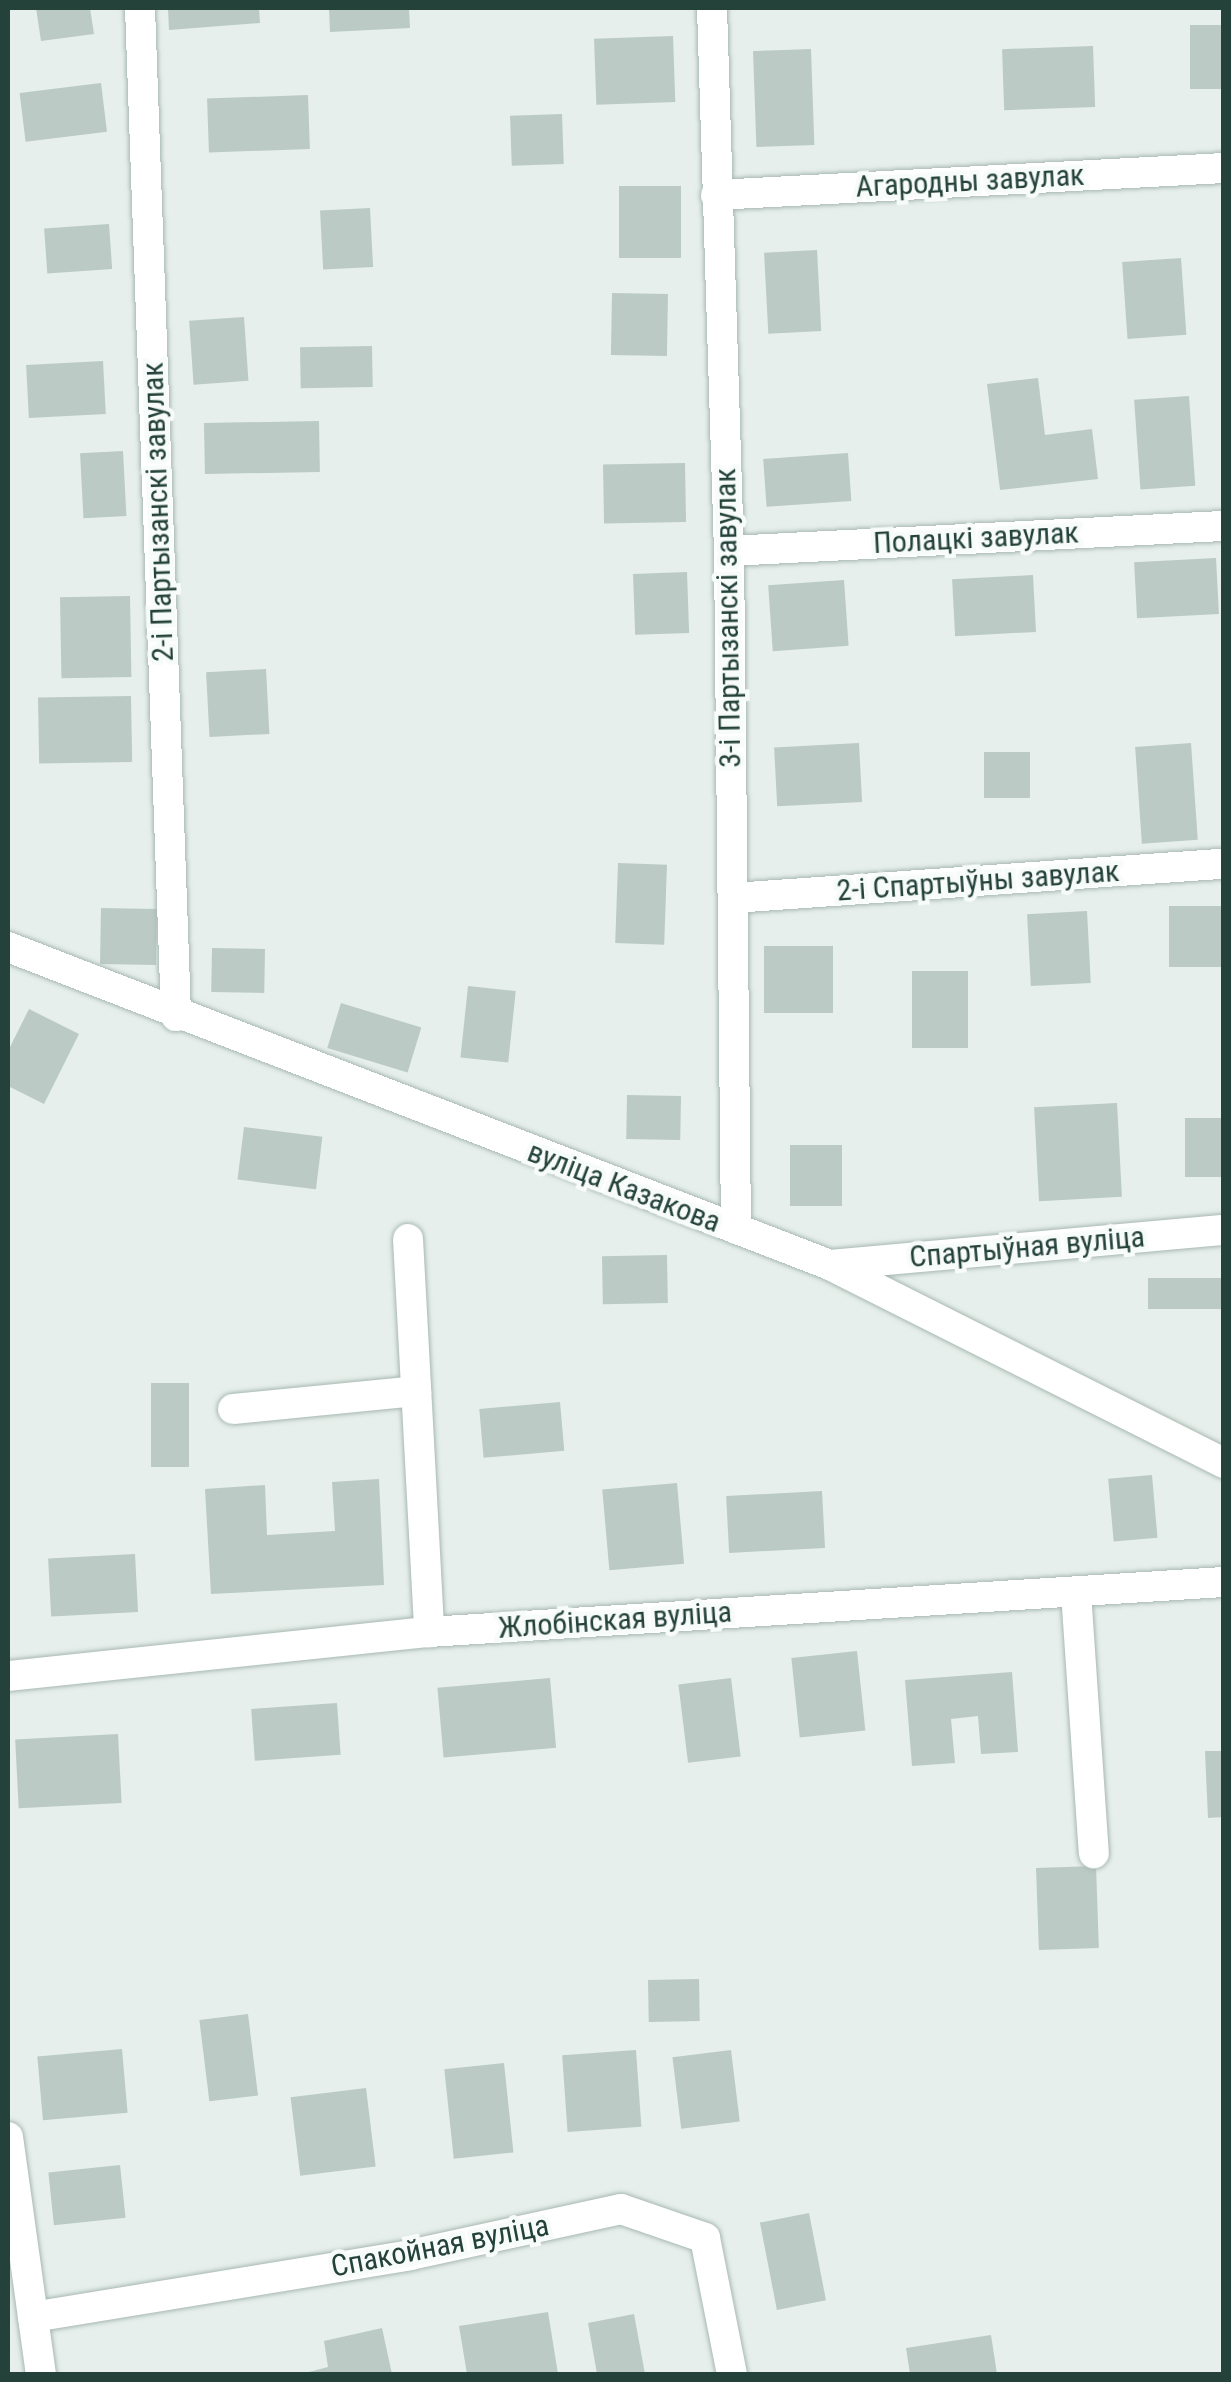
<!DOCTYPE html>
<html>
<head>
<meta charset="utf-8">
<style>
	body { margin:0 }
	#map { position:relative; width:1231px; height:2382px; overflow:hidden; background:#e6efeb; font-family:"Roboto Condensed",sans-serif }
	div>[style] { position:absolute }
	.building>* { inset:0; background:#bbcac4; transform-origin:0 0 }
	.roads { filter:drop-shadow(0 0 2px #a8b8b2) drop-shadow(0 0 2px #a8b8b2) }
	.minor>* { height:30px; margin:-15px; padding:0 15px; transform-origin:15px; border-radius:15px; background:#fff }
	span { translate:-50% -50%; white-space:nowrap; text-align:center; line-height:1.15; -webkit-text-stroke:9px #f7fbf9; paint-order:stroke }
	.street-label { font-size:30px; color:#24423a }
	.frame { position:absolute; inset:0; border:10px solid #24423a; pointer-events:none }
</style>
</head>
<body>
<div id="map">
	<div class="building">
		<i style="clip-path:polygon(36px 8px,90px 8px,94px 34px,41px 41px)"></i>
		<i style="clip-path:polygon(168px 8px,259px 8px,260px 23px,169px 30px)"></i>
		<i style="clip-path:polygon(329px 8px,409px 8px,410px 28px,330px 32px)"></i>
		<i style="left:1224px;top:25px;width:64px;height:34px;rotate:90deg"></i>
		<i style="left:673px;top:36px;width:66px;height:79px;rotate:88deg"></i>
		<i style="left:1093px;top:46px;width:61px;height:91px;rotate:88deg"></i>
		<i style="left:811px;top:49px;width:96px;height:58px;rotate:88deg"></i>
		<i style="left:101px;top:83px;width:49px;height:82px;rotate:83deg"></i>
		<i style="left:308px;top:95px;width:54px;height:101px;rotate:88deg"></i>
		<i style="left:562px;top:114px;width:50px;height:52px;rotate:88deg"></i>
		<i style="left:619px;top:186px;width:62px;height:72px"></i>
		<i style="left:370px;top:208px;width:59px;height:50px;rotate:87deg"></i>
		<i style="left:109px;top:224px;width:45px;height:65px;rotate:86deg"></i>
		<i style="left:817px;top:250px;width:81px;height:53px;rotate:87deg"></i>
		<i style="left:1181px;top:258px;width:77px;height:59px;rotate:86deg"></i>
		<i style="left:612px;top:293px;width:56px;height:62px;rotate:1deg"></i>
		<i style="left:244px;top:317px;width:64px;height:55px;rotate:86deg"></i>
		<i style="left:372px;top:346px;width:41px;height:72px;rotate:89deg"></i>
		<i style="left:103px;top:361px;width:53px;height:77px;rotate:87deg"></i>
		<i style="clip-path:polygon(1038px 378px,1045px 435px,1092px 429px,1098px 479px,1000px 490px,987px 384px)"></i>
		<i style="left:1189px;top:396px;width:90px;height:55px;rotate:86deg"></i>
		<i style="left:319px;top:421px;width:51px;height:115px;rotate:89deg"></i>
		<i style="left:123px;top:451px;width:65px;height:43px;rotate:87deg"></i>
		<i style="left:848px;top:453px;width:48px;height:85px;rotate:86deg"></i>
		<i style="left:685px;top:463px;width:59px;height:82px;rotate:89deg"></i>
		<i style="left:1216px;top:558px;width:56px;height:82px;rotate:87deg"></i>
		<i style="left:687px;top:572px;width:61px;height:54px;rotate:88deg"></i>
		<i style="left:1033px;top:575px;width:57px;height:81px;rotate:87deg"></i>
		<i style="left:844px;top:580px;width:66px;height:76px;rotate:86deg"></i>
		<i style="left:130px;top:596px;width:81px;height:70px;rotate:89deg"></i>
		<i style="left:266px;top:669px;width:65px;height:60px;rotate:87deg"></i>
		<i style="left:131px;top:696px;width:66px;height:93px;rotate:89deg"></i>
		<i style="left:859px;top:743px;width:59px;height:85px;rotate:87deg"></i>
		<i style="left:1191px;top:743px;width:97px;height:56px;rotate:86deg"></i>
		<i style="left:1030px;top:752px;width:46px;height:46px;rotate:90deg"></i>
		<i style="left:618px;top:863px;width:49px;height:80px;rotate:2deg"></i>
		<i style="left:1224px;top:906px;width:61px;height:55px;rotate:90deg"></i>
		<i style="left:101px;top:908px;width:56px;height:56px;rotate:1deg"></i>
		<i style="left:1087px;top:911px;width:72px;height:60px;rotate:87deg"></i>
		<i style="left:764px;top:946px;width:69px;height:67px"></i>
		<i style="left:212px;top:948px;width:53px;height:44px;rotate:1deg"></i>
		<i style="left:912px;top:971px;width:56px;height:77px"></i>
		<i style="left:468px;top:986px;width:48px;height:72px;rotate:6deg"></i>
		<i style="left:341px;top:1003px;width:84px;height:47px;rotate:17deg"></i>
		<i style="clip-path:polygon(29px 1009px,79px 1034px,44px 1104px,8px 1086px,8px 1051px)"></i>
		<i style="left:627px;top:1095px;width:54px;height:44px;rotate:1deg"></i>
		<i style="left:1117px;top:1103px;width:94px;height:83px;rotate:87deg"></i>
		<i style="left:1224px;top:1118px;width:59px;height:39px;rotate:90deg"></i>
		<i style="left:244px;top:1127px;width:79px;height:53px;rotate:7deg"></i>
		<i style="left:790px;top:1145px;width:52px;height:61px"></i>
		<i style="left:667px;top:1255px;width:48px;height:65px;rotate:89deg"></i>
		<i style="left:1224px;top:1278px;width:31px;height:76px;rotate:90deg"></i>
		<i style="left:151px;top:1383px;width:38px;height:84px"></i>
		<i style="left:560px;top:1402px;width:49px;height:81px;rotate:85deg"></i>
		<i style="left:1152px;top:1475px;width:63px;height:44px;rotate:85deg"></i>
		<i style="clip-path:polygon(379px 1479px,384px 1585px,211px 1594px,205px 1489px,265px 1485px,267px 1535px,335px 1531px,332px 1482px)"></i>
		<i style="left:677px;top:1483px;width:81px;height:75px;rotate:85deg"></i>
		<i style="left:822px;top:1491px;width:57px;height:96px;rotate:87deg"></i>
		<i style="left:135px;top:1554px;width:58px;height:87px;rotate:87deg"></i>
		<i style="left:857px;top:1651px;width:80px;height:66px;rotate:84deg"></i>
		<i style="clip-path:polygon(1012px 1672px,1018px 1752px,981px 1754px,978px 1716px,951px 1719px,955px 1763px,912px 1766px,905px 1680px)"></i>
		<i style="left:550px;top:1678px;width:70px;height:113px;rotate:85deg"></i>
		<i style="left:731px;top:1678px;width:79px;height:53px;rotate:83deg"></i>
		<i style="left:337px;top:1703px;width:52px;height:86px;rotate:86deg"></i>
		<i style="left:118px;top:1734px;width:69px;height:103px;rotate:87deg"></i>
		<i style="clip-path:polygon(1205px 1751px,1224px 1751px,1224px 1817px,1208px 1818px)"></i>
		<i style="left:1096px;top:1866px;width:82px;height:60px;rotate:88deg"></i>
		<i style="left:699px;top:1979px;width:42px;height:51px;rotate:89deg"></i>
		<i style="left:248px;top:2014px;width:82px;height:49px;rotate:83deg"></i>
		<i style="left:122px;top:2049px;width:64px;height:85px;rotate:85deg"></i>
		<i style="left:636px;top:2050px;width:77px;height:74px;rotate:86deg"></i>
		<i style="left:731px;top:2050px;width:72px;height:59px;rotate:83deg"></i>
		<i style="left:504px;top:2063px;width:90px;height:60px;rotate:84deg"></i>
		<i style="left:366px;top:2088px;width:79px;height:76px;rotate:83deg"></i>
		<i style="left:120px;top:2165px;width:53px;height:72px;rotate:84deg"></i>
		<i style="left:809px;top:2213px;width:89px;height:50px;rotate:79deg"></i>
		<i style="clip-path:polygon(548px 2312px,558px 2374px,467px 2374px,459px 2326px)"></i>
		<i style="clip-path:polygon(634px 2314px,645px 2374px,597px 2374px,588px 2323px)"></i>
		<i style="clip-path:polygon(382px 2328px,392px 2374px,301px 2374px,328px 2367px,324px 2341px)"></i>
		<i style="clip-path:polygon(991px 2335px,997px 2374px,910px 2374px,906px 2348px)"></i>
	</div>
	<div class="roads">
		<div class="minor">
			<i style="left:140px;top:8px;width:1009px;rotate:87.95deg"></i>
			<i style="left:712px;top:8px;width:543px;rotate:88.21deg"></i>
			<i style="left:729px;top:551px;width:678px;rotate:89.41deg"></i>
			<i style="left:716px;top:195px;width:509px;rotate:-3.04deg"></i>
			<i style="left:729px;top:551px;width:496px;rotate:-2.9deg"></i>
			<i style="left:733px;top:898px;width:492px;rotate:-4deg"></i>
			<i style="left:8px;top:947px;width:881px;rotate:21.15deg"></i>
			<i style="left:830px;top:1265px;width:441px;rotate:26.7deg"></i>
			<i style="left:408px;top:1239px;width:394px;rotate:86.9deg"></i>
			<i style="left:830px;top:1265px;width:396px;rotate:-5.1deg"></i>
			<i style="left:233px;top:1409px;width:184px;rotate:-5.6deg"></i>
			<i style="left:1076px;top:1592px;width:262px;rotate:86.1deg"></i>
			<i style="left:8px;top:1676px;width:423px;rotate:-6deg"></i>
			<i style="left:429px;top:1632px;width:797px;rotate:-3.6deg"></i>
			<i style="left:8px;top:2137px;width:239px;rotate:82.1deg"></i>
			<i style="left:33px;top:2317px;width:382px;rotate:-9.3deg"></i>
			<i style="left:410px;top:2255px;width:216px;rotate:-12.3deg"></i>
			<i style="left:621px;top:2209px;width:89px;rotate:19deg"></i>
			<i style="left:705px;top:2238px;width:139px;rotate:78.8deg"></i>
		</div>
	</div>
	<div class="street-label">
		<span style="left:970px;top:181px;rotate:-3deg">Агародны завулак</span>
		<span style="left:158px;top:512px;rotate:-92deg">2-і Партызанскі завулак</span>
		<span style="left:976px;top:538px;rotate:-3deg">Полацкі завулак</span>
		<span style="left:728px;top:618px;rotate:-91deg">3-і Партызанскі завулак</span>
		<span style="left:978px;top:881px;rotate:-4deg">2-і Спартыўны завулак</span>
		<span style="left:624px;top:1187px;rotate:21deg">вуліца Казакова</span>
		<span style="left:1027px;top:1247px;rotate:-5deg">Спартыўная вуліца</span>
		<span style="left:615px;top:1620px;rotate:-4deg">Жлобінская вуліца</span>
		<span style="left:440px;top:2246px;rotate:-11deg">Спакойная вуліца</span>
	</div>
	<div class="frame"></div>
</div>
</body>
</html>
